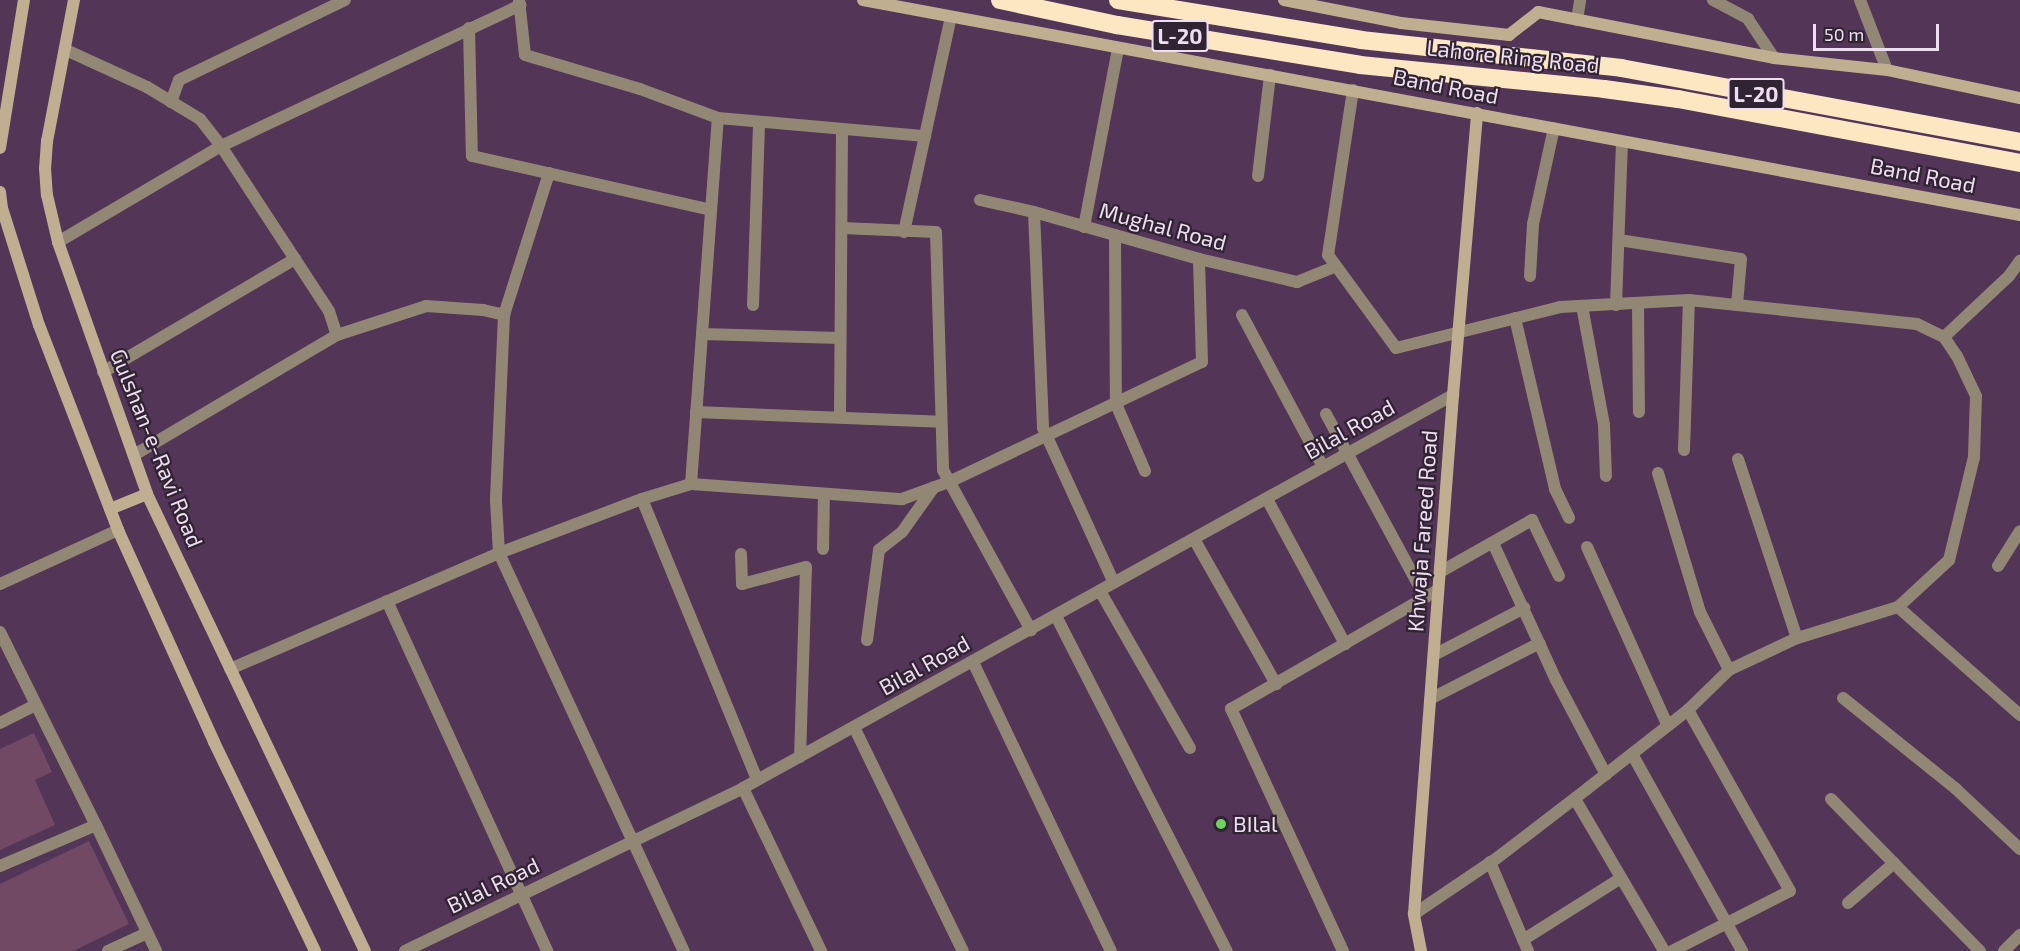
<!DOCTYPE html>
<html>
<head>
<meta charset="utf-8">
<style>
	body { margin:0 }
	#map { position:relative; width:2020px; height:951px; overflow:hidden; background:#523557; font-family:"Exo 2",sans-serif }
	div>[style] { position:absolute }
	.building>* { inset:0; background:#724964 }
	.minor>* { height:12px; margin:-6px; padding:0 6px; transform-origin:6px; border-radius:6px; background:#928775 }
	.tertiary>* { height:12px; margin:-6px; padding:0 6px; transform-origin:6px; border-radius:6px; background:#928775 }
	.secondary>* { height:12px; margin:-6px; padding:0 6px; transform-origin:6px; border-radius:6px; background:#bfae90 }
	.motorway>* { height:18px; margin:-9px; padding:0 9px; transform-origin:9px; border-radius:9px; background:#fde7c2 }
	.dots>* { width:16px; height:16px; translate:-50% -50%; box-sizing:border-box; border:3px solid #302332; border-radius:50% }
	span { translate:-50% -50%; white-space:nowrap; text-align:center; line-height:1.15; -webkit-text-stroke:4.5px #302332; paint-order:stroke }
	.shield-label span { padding:2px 4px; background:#302332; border:2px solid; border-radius:4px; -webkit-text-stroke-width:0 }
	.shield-label { font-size:21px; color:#efddf2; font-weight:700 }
	.street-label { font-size:22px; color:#efddf2 }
	.poi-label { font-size:22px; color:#efddf2 }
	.left { translate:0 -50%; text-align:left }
	.scale { position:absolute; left:1813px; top:24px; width:126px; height:27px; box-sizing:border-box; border:3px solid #efddf2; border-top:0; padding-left:8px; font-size:18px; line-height:21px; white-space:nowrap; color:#efddf2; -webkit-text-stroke:4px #302332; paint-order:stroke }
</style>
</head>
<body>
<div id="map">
	<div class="building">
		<i style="clip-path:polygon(34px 733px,52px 772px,35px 780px,55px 825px,0 850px,0 749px)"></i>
		<i style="clip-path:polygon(89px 841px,129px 924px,73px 951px,0 951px,0 884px)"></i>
	</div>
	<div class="minor">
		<i style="left:519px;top:0;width:55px;rotate:83.8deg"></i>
		<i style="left:525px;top:55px;width:120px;rotate:16.5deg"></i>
		<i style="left:640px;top:89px;width:83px;rotate:20.4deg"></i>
		<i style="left:718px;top:118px;width:208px;rotate:5deg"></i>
		<i style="left:1713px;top:0;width:40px;rotate:28deg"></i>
		<i style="left:1748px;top:19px;width:47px;rotate:56.3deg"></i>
		<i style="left:1860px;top:0;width:75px;rotate:68.9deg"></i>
		<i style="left:1577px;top:20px;width:20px;rotate:-81deg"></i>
		<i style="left:469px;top:28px;width:128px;rotate:88.7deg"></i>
		<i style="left:472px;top:156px;width:245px;rotate:12.7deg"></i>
		<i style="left:66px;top:50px;width:89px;rotate:24.6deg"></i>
		<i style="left:147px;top:87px;width:62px;rotate:31.1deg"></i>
		<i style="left:200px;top:119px;width:34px;rotate:52deg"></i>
		<i style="left:221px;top:146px;width:197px;rotate:56.8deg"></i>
		<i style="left:329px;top:311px;width:25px;rotate:72deg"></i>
		<i style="left:337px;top:335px;width:94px;rotate:-18deg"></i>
		<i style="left:426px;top:306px;width:57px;rotate:4deg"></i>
		<i style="left:483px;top:310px;width:22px;rotate:13deg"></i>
		<i style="left:504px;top:315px;width:186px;rotate:92.5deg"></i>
		<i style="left:496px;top:501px;width:52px;rotate:86.7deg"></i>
		<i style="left:499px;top:553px;width:439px;rotate:65.1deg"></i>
		<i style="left:1353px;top:90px;width:167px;rotate:98.6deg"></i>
		<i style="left:1328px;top:255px;width:115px;rotate:53.8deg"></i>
		<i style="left:1396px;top:348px;width:169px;rotate:-14deg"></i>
		<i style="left:1560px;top:307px;width:129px;rotate:-3.1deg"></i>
		<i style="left:1689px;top:300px;width:229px;rotate:6deg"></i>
		<i style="left:1917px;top:324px;width:30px;rotate:26deg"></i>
		<i style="left:1944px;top:337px;width:23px;rotate:56deg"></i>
		<i style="left:1957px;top:356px;width:44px;rotate:64.6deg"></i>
		<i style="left:1976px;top:396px;width:61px;rotate:91.9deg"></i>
		<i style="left:1974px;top:457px;width:106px;rotate:103.6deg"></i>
		<i style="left:1949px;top:560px;width:69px;rotate:137.3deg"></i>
		<i style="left:1898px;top:607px;width:106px;rotate:162.9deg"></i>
		<i style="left:1797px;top:638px;width:75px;rotate:154.8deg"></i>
		<i style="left:1729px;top:670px;width:57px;rotate:135.7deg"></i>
		<i style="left:1688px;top:710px;width:128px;rotate:142deg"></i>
		<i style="left:1587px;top:789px;width:113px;rotate:142.5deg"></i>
		<i style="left:1497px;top:858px;width:100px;rotate:146deg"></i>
		<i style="left:171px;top:102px;width:23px;rotate:-70deg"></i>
		<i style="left:179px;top:80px;width:184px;rotate:-25.7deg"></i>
		<i style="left:1258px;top:176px;width:102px;rotate:-83.2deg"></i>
		<i style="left:980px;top:200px;width:55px;rotate:12.5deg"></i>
		<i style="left:1034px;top:212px;width:172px;rotate:15.9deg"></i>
		<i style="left:1199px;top:259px;width:101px;rotate:13.2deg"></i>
		<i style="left:1297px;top:282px;width:40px;rotate:-22deg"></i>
		<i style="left:1034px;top:212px;width:216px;rotate:87.6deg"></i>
		<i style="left:1043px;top:428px;width:170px;rotate:65.4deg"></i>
		<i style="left:1084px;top:227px;width:182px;rotate:-79.2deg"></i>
		<i style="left:842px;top:228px;width:94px;rotate:2.4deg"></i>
		<i style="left:936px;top:232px;width:238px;rotate:88.3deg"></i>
		<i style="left:943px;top:470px;width:183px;rotate:61.2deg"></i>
		<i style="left:904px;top:232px;width:220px;rotate:-77.7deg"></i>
		<i style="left:1115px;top:235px;width:169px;rotate:89.7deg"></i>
		<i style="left:1116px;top:404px;width:73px;rotate:66.6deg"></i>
		<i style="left:1619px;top:240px;width:123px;rotate:8.9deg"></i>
		<i style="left:1741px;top:259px;width:46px;rotate:95deg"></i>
		<i style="left:58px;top:242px;width:189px;rotate:-30.5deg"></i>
		<i style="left:221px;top:146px;width:331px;rotate:-25.2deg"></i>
		<i style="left:1530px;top:276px;width:52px;rotate:-86.7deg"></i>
		<i style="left:1533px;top:224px;width:98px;rotate:-77.7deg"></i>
		<i style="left:1638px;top:303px;width:109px;rotate:89.5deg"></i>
		<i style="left:753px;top:305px;width:183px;rotate:-88.1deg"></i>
		<i style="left:1616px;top:305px;width:163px;rotate:-87.9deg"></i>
		<i style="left:1582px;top:306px;width:121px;rotate:79.5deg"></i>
		<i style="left:1604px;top:425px;width:51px;rotate:87.8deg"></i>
		<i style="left:504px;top:315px;width:149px;rotate:-72.4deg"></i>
		<i style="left:1242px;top:315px;width:172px;rotate:61.9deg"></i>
		<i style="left:1515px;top:318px;width:176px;rotate:76.8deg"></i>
		<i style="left:1555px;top:489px;width:32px;rotate:64deg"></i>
		<i style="left:702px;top:334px;width:138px;rotate:1.7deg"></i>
		<i style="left:1944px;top:337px;width:89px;rotate:-43.2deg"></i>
		<i style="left:2009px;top:276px;width:19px;rotate:-54deg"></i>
		<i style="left:103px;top:372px;width:223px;rotate:-30.5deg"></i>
		<i style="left:696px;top:412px;width:245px;rotate:2.3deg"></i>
		<i style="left:1326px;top:414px;width:208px;rotate:61.6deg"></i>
		<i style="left:840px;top:417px;width:288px;rotate:-89.6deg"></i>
		<i style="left:1684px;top:450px;width:150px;rotate:-88.1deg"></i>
		<i style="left:134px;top:455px;width:236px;rotate:-30.6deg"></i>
		<i style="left:1738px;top:459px;width:188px;rotate:71.8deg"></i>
		<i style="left:1658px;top:473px;width:145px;rotate:73.2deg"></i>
		<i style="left:1700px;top:612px;width:65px;rotate:63.4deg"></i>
		<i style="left:691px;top:484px;width:367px;rotate:-85.8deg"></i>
		<i style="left:642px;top:499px;width:303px;rotate:67.7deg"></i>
		<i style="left:1267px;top:499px;width:165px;rotate:61.7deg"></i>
		<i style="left:1194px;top:539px;width:167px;rotate:60.5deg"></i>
		<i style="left:1493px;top:543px;width:151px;rotate:65.3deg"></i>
		<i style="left:1556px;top:680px;width:107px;rotate:62.2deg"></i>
		<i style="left:1587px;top:547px;width:196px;rotate:65.7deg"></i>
		<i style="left:823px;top:549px;width:55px;rotate:-89deg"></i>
		<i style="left:741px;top:554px;width:30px;rotate:88deg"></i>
		<i style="left:742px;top:584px;width:66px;rotate:-14.9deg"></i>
		<i style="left:806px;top:567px;width:190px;rotate:91.8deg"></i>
		<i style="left:1998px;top:566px;width:41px;rotate:-57.8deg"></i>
		<i style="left:1440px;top:572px;width:106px;rotate:-29.5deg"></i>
		<i style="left:1532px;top:520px;width:62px;rotate:64.3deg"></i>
		<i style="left:1100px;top:591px;width:181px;rotate:60.2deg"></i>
		<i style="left:387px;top:601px;width:385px;rotate:65.4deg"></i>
		<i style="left:1898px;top:607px;width:163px;rotate:41.5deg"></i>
		<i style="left:1056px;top:616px;width:376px;rotate:63deg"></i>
		<i style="left:0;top:632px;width:216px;rotate:63.6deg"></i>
		<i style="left:96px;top:825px;width:140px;rotate:64.5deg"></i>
		<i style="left:867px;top:640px;width:91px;rotate:-82.4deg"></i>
		<i style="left:879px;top:550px;width:29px;rotate:-38deg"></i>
		<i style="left:902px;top:532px;width:55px;rotate:-54.6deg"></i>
		<i style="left:1434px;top:655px;width:102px;rotate:-27.6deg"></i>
		<i style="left:973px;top:662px;width:320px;rotate:64.5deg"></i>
		<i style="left:230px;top:669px;width:293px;rotate:-23.3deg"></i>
		<i style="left:499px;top:553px;width:153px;rotate:-20.7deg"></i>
		<i style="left:642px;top:499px;width:51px;rotate:-17deg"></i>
		<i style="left:691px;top:484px;width:212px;rotate:4.1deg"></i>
		<i style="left:902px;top:499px;width:50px;rotate:-19.9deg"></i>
		<i style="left:949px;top:482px;width:280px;rotate:-25.4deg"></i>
		<i style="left:1202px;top:362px;width:103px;rotate:-91.7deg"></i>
		<i style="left:1843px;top:698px;width:145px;rotate:38.8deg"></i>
		<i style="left:1956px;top:789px;width:88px;rotate:43.2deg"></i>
		<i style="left:1430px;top:699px;width:123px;rotate:-27deg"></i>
		<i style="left:0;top:723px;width:39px;rotate:-27deg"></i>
		<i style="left:854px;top:727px;width:249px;rotate:64.1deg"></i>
		<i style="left:1632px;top:754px;width:226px;rotate:60.8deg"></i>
		<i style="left:743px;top:788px;width:181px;rotate:64.4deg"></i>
		<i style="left:1575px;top:799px;width:176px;rotate:59.6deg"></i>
		<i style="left:1831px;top:799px;width:213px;rotate:45.6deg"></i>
		<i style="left:1490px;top:862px;width:97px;rotate:66.9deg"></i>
		<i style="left:0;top:866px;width:104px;rotate:-23.1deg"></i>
		<i style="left:1848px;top:903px;width:61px;rotate:-41deg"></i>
		<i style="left:1523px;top:940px;width:116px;rotate:-32.3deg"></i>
		<i style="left:108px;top:951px;width:43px;rotate:-24.8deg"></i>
		<i style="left:1343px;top:951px;width:267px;rotate:-114.8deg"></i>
		<i style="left:1231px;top:709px;width:239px;rotate:-29.9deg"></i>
		<i style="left:1672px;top:951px;width:132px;rotate:-27deg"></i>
		<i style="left:1790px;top:891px;width:208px;rotate:-119.4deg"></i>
		<i style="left:2004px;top:951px;width:23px;rotate:-45deg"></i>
	</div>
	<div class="tertiary">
		<i style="left:0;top:584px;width:130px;rotate:-24.6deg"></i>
		<i style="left:405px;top:951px;width:375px;rotate:-25.7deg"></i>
		<i style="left:743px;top:788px;width:812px;rotate:-28.97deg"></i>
	</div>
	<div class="secondary">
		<i style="left:74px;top:0;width:144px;rotate:100.8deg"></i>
		<i style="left:47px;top:141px;width:27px;rotate:94deg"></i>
		<i style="left:45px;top:168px;width:27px;rotate:86deg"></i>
		<i style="left:47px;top:195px;width:48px;rotate:76.8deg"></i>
		<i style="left:58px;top:242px;width:267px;rotate:70.5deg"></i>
		<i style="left:147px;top:494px;width:506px;rotate:64.5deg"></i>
		<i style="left:863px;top:0;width:1177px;rotate:10.53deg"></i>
		<i style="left:1284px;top:0;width:119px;rotate:11.1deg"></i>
		<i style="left:1401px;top:23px;width:109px;rotate:6.3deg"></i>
		<i style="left:1509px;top:35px;width:37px;rotate:-38deg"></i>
		<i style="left:1538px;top:12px;width:240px;rotate:11deg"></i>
		<i style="left:1774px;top:58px;width:114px;rotate:6.1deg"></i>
		<i style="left:1887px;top:70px;width:136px;rotate:11.9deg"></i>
		<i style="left:0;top:148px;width:150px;rotate:-80.8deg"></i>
		<i style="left:0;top:192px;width:16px;rotate:83deg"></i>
		<i style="left:2px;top:208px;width:123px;rotate:72.5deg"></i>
		<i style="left:39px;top:325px;width:220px;rotate:68.9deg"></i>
		<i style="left:118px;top:530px;width:233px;rotate:65.6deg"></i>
		<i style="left:214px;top:742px;width:232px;rotate:64.2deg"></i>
		<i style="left:110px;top:509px;width:40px;rotate:-22deg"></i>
		<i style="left:1421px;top:951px;width:38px;rotate:-101deg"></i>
		<i style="left:1414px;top:914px;width:520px;rotate:-85.7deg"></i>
		<i style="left:1453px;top:395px;width:283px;rotate:-85.1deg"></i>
	</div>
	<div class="motorway">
		<i style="left:1000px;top:0;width:120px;rotate:12.1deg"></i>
		<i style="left:1117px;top:25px;width:246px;rotate:9.3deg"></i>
		<i style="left:1360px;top:65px;width:245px;rotate:5.6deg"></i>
		<i style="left:1604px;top:89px;width:75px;rotate:7.7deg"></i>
		<i style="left:1678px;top:99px;width:348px;rotate:10.6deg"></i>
		<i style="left:1118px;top:0;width:246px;rotate:9.3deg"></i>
		<i style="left:1361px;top:40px;width:262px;rotate:6.1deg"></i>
		<i style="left:1621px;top:68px;width:406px;rotate:10.5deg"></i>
	</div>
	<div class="dots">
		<i style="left:1221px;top:824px;background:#6fd360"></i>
	</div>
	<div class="shield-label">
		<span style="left:1180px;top:36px">L-20</span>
		<span style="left:1756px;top:94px">L-20</span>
	</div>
	<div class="street-label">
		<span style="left:1513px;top:56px;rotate:6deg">Lahore Ring Road</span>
		<span style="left:1446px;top:86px;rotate:11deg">Band Road</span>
		<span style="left:1923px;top:175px;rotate:11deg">Band Road</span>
		<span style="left:1163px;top:226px;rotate:15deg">Mughal Road</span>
		<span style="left:1349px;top:429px;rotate:-29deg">Bilal Road</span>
		<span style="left:157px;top:448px;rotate:68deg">Gulshan-e-Ravi Road</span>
		<span style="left:1422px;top:531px;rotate:-86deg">Khwaja Fareed Road</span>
		<span style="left:924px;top:665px;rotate:-29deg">Bilal Road</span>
		<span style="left:493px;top:885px;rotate:-26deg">Bilal Road</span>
	</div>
	<div class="poi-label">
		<span class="left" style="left:1233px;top:824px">BIlal</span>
	</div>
	<div class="scale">50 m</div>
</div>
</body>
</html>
